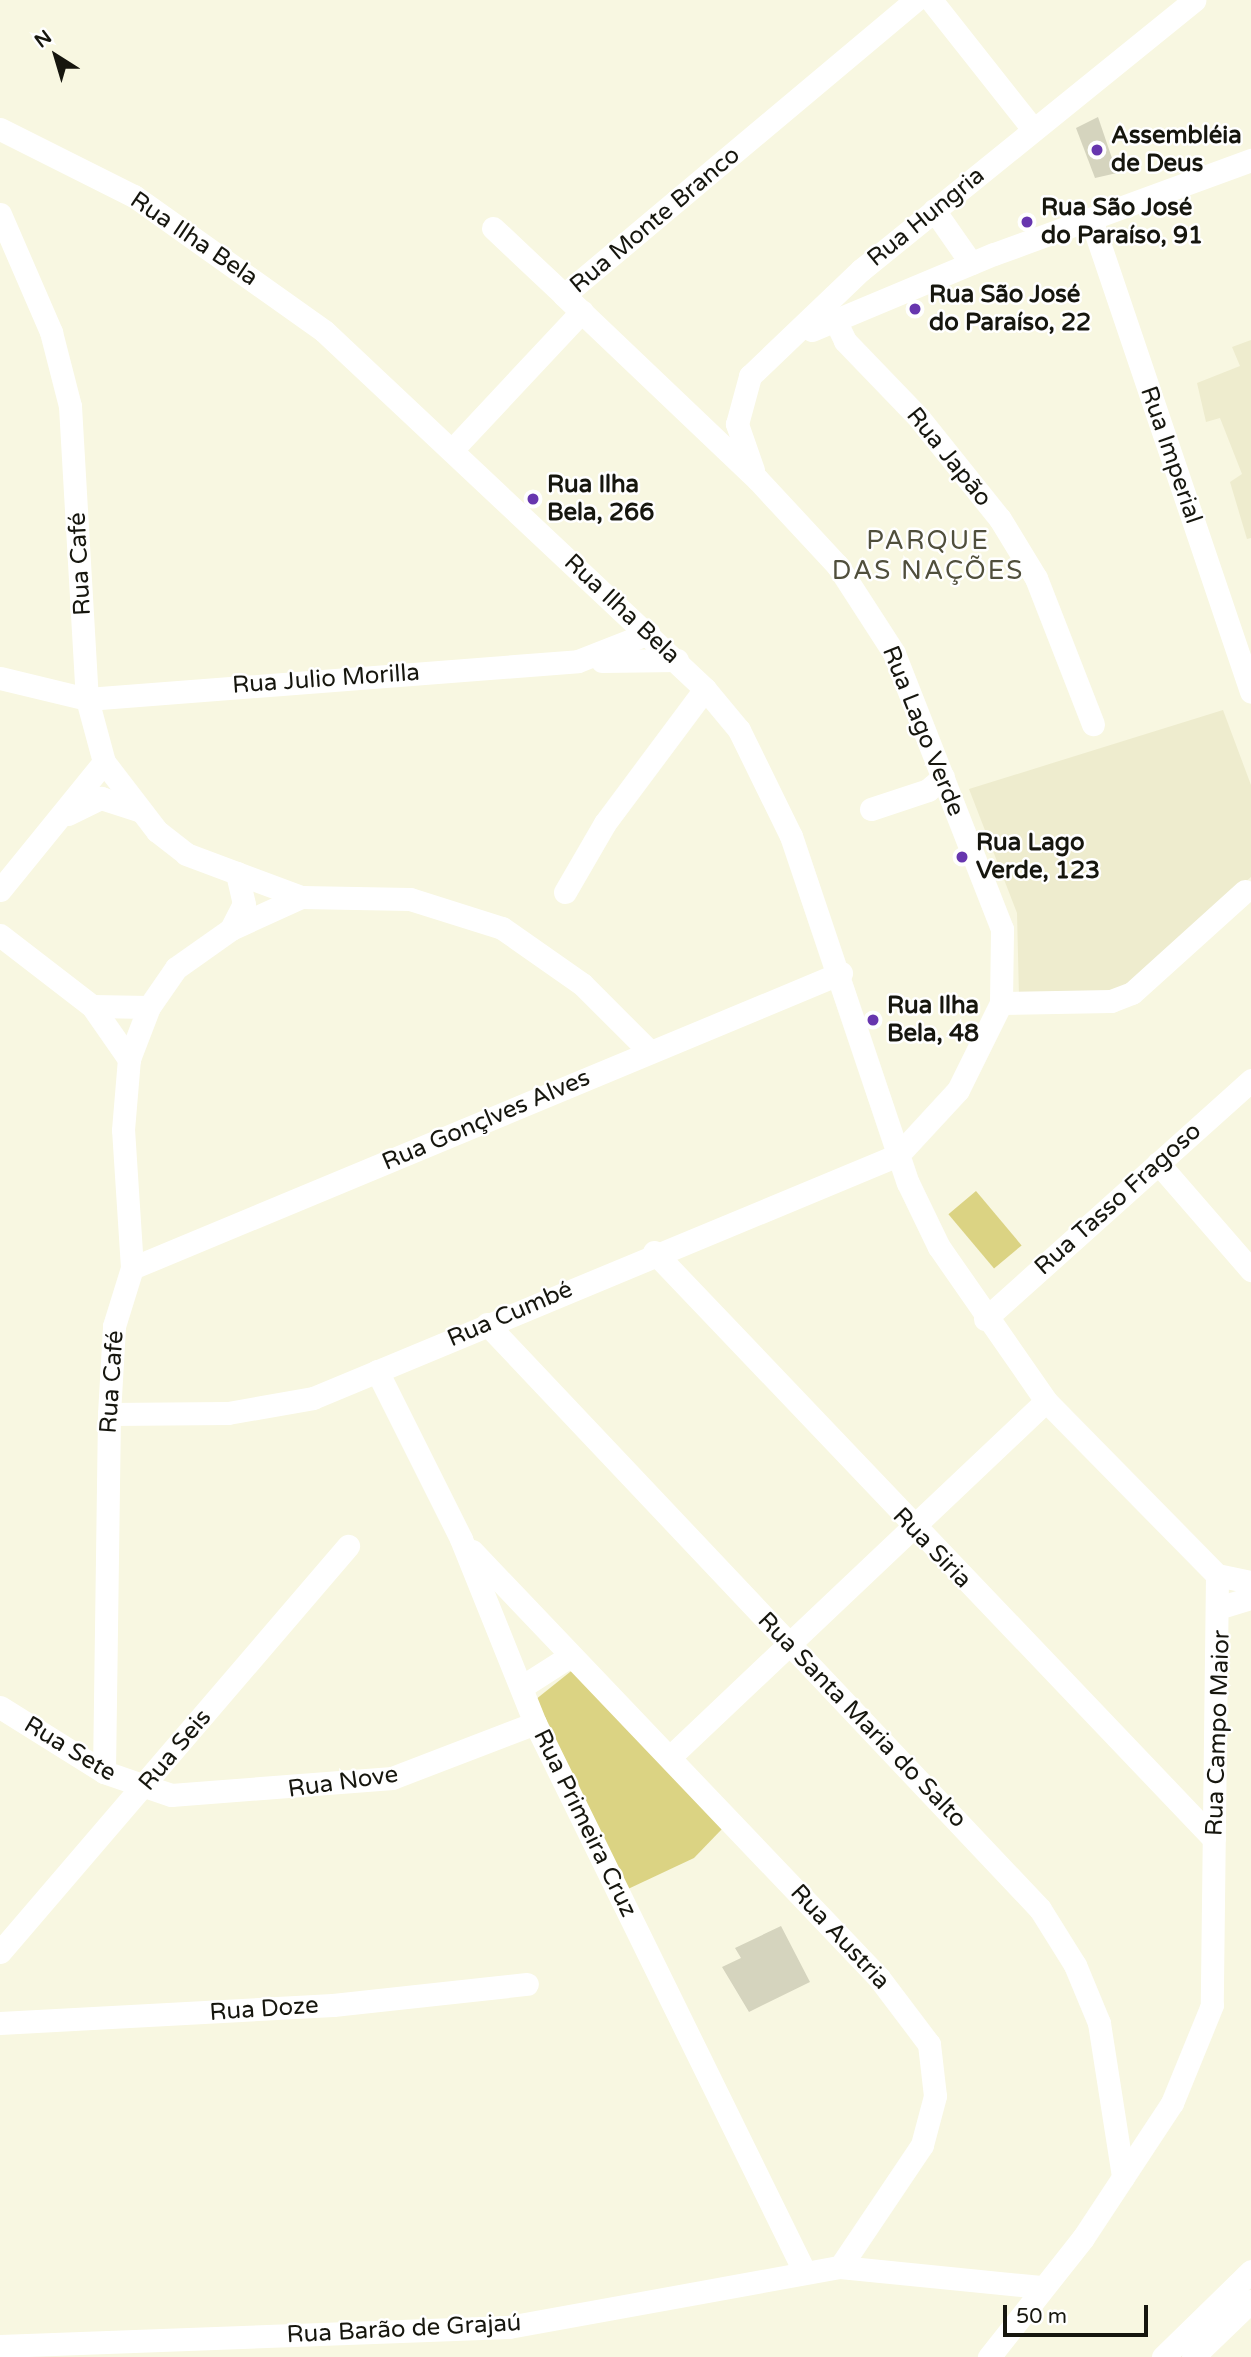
<!DOCTYPE html>
<html>
<head>
<meta charset="utf-8">
<style>
	body { margin:0 }
	#map { position:relative; width:1251px; height:2357px; overflow:hidden; background:#f8f7e1; font-family:"Varela Round",sans-serif }
	div>[style] { position:absolute }
	.built>* { inset:0; background:#eeecce }
	.green>* { inset:0; background:#dbd383; transform-origin:0 0 }
	.building>* { inset:0; background:#d5d4be }
	.minor>* { height:23px; margin:-11.5px; padding:0 11.5px; transform-origin:11.5px; border-radius:11.5px; background:#fff }
	.dots>* { width:19px; height:19px; translate:-50% -50%; box-sizing:border-box; border:4px solid #fff; border-radius:50% }
	span { translate:-50% -50%; white-space:nowrap; text-align:center; line-height:1.15; -webkit-text-stroke:5px #fff; paint-order:stroke }
	.poi-label { font-size:24px; color:#16160e; font-weight:700 }
	.left { translate:0 -50%; text-align:left }
	.street-label { font-size:24px; color:#16160e }
	.neighbourhood-label { font-size:26px; color:#504f3c; letter-spacing:2px }
	.north { position:absolute; left:21px; top:21px; width:70px; height:70px; -webkit-text-stroke:5px #fff; paint-order:stroke; rotate:323deg; font-size:19px; font-weight:700; line-height:28px; text-align:center; color:#16160e }
	.north::after { content:''; display:block; margin:auto; width:24px; height:32px; background:#16160e; clip-path:polygon(50% 0,100% 100%,50% 72%,0 100%) }
	.scale { position:absolute; left:1003px; top:2305px; width:145px; height:32px; box-sizing:border-box; border:4px solid #16160e; border-top:0; padding-left:9px; font-size:21px; line-height:24px; white-space:nowrap; color:#16160e; -webkit-text-stroke:5px #fff; paint-order:stroke }
</style>
</head>
<body>
<div id="map">
	<div class="built">
		<i style="clip-path:polygon(1251px 340px,1251px 538px,1247px 539px,1230px 482px,1242px 474px,1220px 418px,1206px 422px,1197px 383px,1240px 366px,1232px 347px)"></i>
		<i style="clip-path:polygon(1223px 710px,1251px 785px,1251px 877px,1110px 1000px,1019px 997px,1017px 913px,969px 789px)"></i>
	</div>
	<div class="green">
		<i style="left:976px;top:1191px;width:71px;height:36px;rotate:50deg"></i>
		<i style="clip-path:polygon(575px 1668px,722px 1829px,694px 1858px,628px 1889px,535px 1700px)"></i>
	</div>
	<div class="building">
		<i style="clip-path:polygon(1098px 117px,1117px 173px,1095px 178px,1076px 128px)"></i>
		<i style="clip-path:polygon(781px 1926px,810px 1982px,749px 2012px,722px 1967px,741px 1958px,735px 1948px)"></i>
	</div>
	<div class="minor">
		<i style="left:931px;top:0;width:164px;rotate:51.7deg"></i>
		<i style="left:0;top:129px;width:150px;rotate:26.6deg"></i>
		<i style="left:134px;top:196px;width:233px;rotate:35.4deg"></i>
		<i style="left:324px;top:331px;width:523px;rotate:43.22deg"></i>
		<i style="left:705px;top:689px;width:53px;rotate:50.3deg"></i>
		<i style="left:739px;top:730px;width:118px;rotate:63.9deg"></i>
		<i style="left:791px;top:836px;width:366px;rotate:71.4deg"></i>
		<i style="left:908px;top:1183px;width:71px;rotate:64.2deg"></i>
		<i style="left:939px;top:1247px;width:188px;rotate:55.2deg"></i>
		<i style="left:1046px;top:1401px;width:244px;rotate:45.5deg"></i>
		<i style="left:1217px;top:1575px;width:430px;rotate:90.7deg"></i>
		<i style="left:1212px;top:2005px;width:106px;rotate:112.2deg"></i>
		<i style="left:1172px;top:2103px;width:162px;rotate:123.4deg"></i>
		<i style="left:1083px;top:2238px;width:152px;rotate:128.3deg"></i>
		<i style="left:934px;top:210px;width:65px;rotate:55.1deg"></i>
		<i style="left:0;top:214px;width:129px;rotate:66.6deg"></i>
		<i style="left:51px;top:332px;width:76px;rotate:75.6deg"></i>
		<i style="left:70px;top:406px;width:293px;rotate:86.7deg"></i>
		<i style="left:87px;top:699px;width:65px;rotate:74.9deg"></i>
		<i style="left:104px;top:762px;width:87px;rotate:52.5deg"></i>
		<i style="left:157px;top:831px;width:37px;rotate:38deg"></i>
		<i style="left:186px;top:854px;width:123px;rotate:20.5deg"></i>
		<i style="left:301px;top:897px;width:109px;rotate:1.1deg"></i>
		<i style="left:410px;top:899px;width:96px;rotate:17.5deg"></i>
		<i style="left:502px;top:928px;width:98px;rotate:35deg"></i>
		<i style="left:582px;top:984px;width:95px;rotate:45deg"></i>
		<i style="left:1091px;top:219px;width:499px;rotate:71.3deg"></i>
		<i style="left:493px;top:228px;width:98px;rotate:43.3deg"></i>
		<i style="left:834px;top:318px;width:25px;rotate:64deg"></i>
		<i style="left:845px;top:341px;width:107px;rotate:46.1deg"></i>
		<i style="left:919px;top:418px;width:129px;rotate:51.3deg"></i>
		<i style="left:1000px;top:519px;width:69px;rotate:58.6deg"></i>
		<i style="left:1036px;top:578px;width:157px;rotate:68.7deg"></i>
		<i style="left:812px;top:330px;width:197px;rotate:-22.7deg"></i>
		<i style="left:994px;top:254px;width:274px;rotate:-20.1deg"></i>
		<i style="left:452px;top:450px;width:190px;rotate:-46.9deg"></i>
		<i style="left:753px;top:470px;width:49px;rotate:-109.2deg"></i>
		<i style="left:737px;top:424px;width:50px;rotate:-74.8deg"></i>
		<i style="left:750px;top:376px;width:153px;rotate:-43.7deg"></i>
		<i style="left:861px;top:270px;width:429px;rotate:-39deg"></i>
		<i style="left:602px;top:661px;width:75px;rotate:-0.8deg"></i>
		<i style="left:0;top:678px;width:89px;rotate:13.6deg"></i>
		<i style="left:87px;top:699px;width:492px;rotate:-4.4deg"></i>
		<i style="left:578px;top:661px;width:76px;rotate:-21.5deg"></i>
		<i style="left:871px;top:809px;width:60px;rotate:-18.4deg"></i>
		<i style="left:928px;top:790px;width:20px;rotate:-41deg"></i>
		<i style="left:68px;top:814px;width:37px;rotate:-26deg"></i>
		<i style="left:101px;top:798px;width:40px;rotate:18deg"></i>
		<i style="left:0;top:890px;width:165px;rotate:-50.9deg"></i>
		<i style="left:565px;top:892px;width:80px;rotate:-59.9deg"></i>
		<i style="left:605px;top:823px;width:167px;rotate:-53.3deg"></i>
		<i style="left:231px;top:929px;width:28px;rotate:-63deg"></i>
		<i style="left:244px;top:904px;width:32px;rotate:-103deg"></i>
		<i style="left:0;top:935px;width:116px;rotate:37.7deg"></i>
		<i style="left:92px;top:1006px;width:65px;rotate:55.1deg"></i>
		<i style="left:1001px;top:1003px;width:110px;rotate:-1deg"></i>
		<i style="left:1111px;top:1001px;width:22px;rotate:-21deg"></i>
		<i style="left:1132px;top:993px;width:152px;rotate:-42.1deg"></i>
		<i style="left:92px;top:1006px;width:57px;rotate:1deg"></i>
		<i style="left:1158px;top:1163px;width:142px;rotate:49deg"></i>
		<i style="left:654px;top:1252px;width:811px;rotate:46.35deg"></i>
		<i style="left:132px;top:1268px;width:768px;rotate:-22.59deg"></i>
		<i style="left:985px;top:1319px;width:358px;rotate:-41.9deg"></i>
		<i style="left:487px;top:1324px;width:805px;rotate:46.61deg"></i>
		<i style="left:1040px;top:1909px;width:66px;rotate:58deg"></i>
		<i style="left:1075px;top:1965px;width:63px;rotate:67.5deg"></i>
		<i style="left:1099px;top:2023px;width:156px;rotate:81.1deg"></i>
		<i style="left:377px;top:1371px;width:188px;rotate:63.4deg"></i>
		<i style="left:461px;top:1539px;width:198px;rotate:68.1deg"></i>
		<i style="left:535px;top:1723px;width:610px;rotate:63.85deg"></i>
		<i style="left:109px;top:1414px;width:119px;rotate:-0.5deg"></i>
		<i style="left:228px;top:1413px;width:86px;rotate:-10deg"></i>
		<i style="left:313px;top:1398px;width:633px;rotate:-22.56deg"></i>
		<i style="left:898px;top:1155px;width:88px;rotate:-47.3deg"></i>
		<i style="left:958px;top:1090px;width:97px;rotate:-63.7deg"></i>
		<i style="left:1001px;top:1003px;width:74px;rotate:-89.2deg"></i>
		<i style="left:1002px;top:929px;width:296px;rotate:-111.4deg"></i>
		<i style="left:894px;top:653px;width:105px;rotate:-122.9deg"></i>
		<i style="left:837px;top:565px;width:117px;rotate:-132.9deg"></i>
		<i style="left:757px;top:479px;width:267px;rotate:-136.4deg"></i>
		<i style="left:564px;top:295px;width:459px;rotate:-40deg"></i>
		<i style="left:472px;top:1551px;width:590px;rotate:46.37deg"></i>
		<i style="left:879px;top:1978px;width:83px;rotate:52.9deg"></i>
		<i style="left:929px;top:2044px;width:52px;rotate:83.4deg"></i>
		<i style="left:935px;top:2096px;width:51px;rotate:104.9deg"></i>
		<i style="left:922px;top:2145px;width:147px;rotate:123.9deg"></i>
		<i style="left:1217px;top:1575px;width:35px;rotate:12deg"></i>
		<i style="left:1221px;top:1607px;width:31px;rotate:-17deg"></i>
		<i style="left:523px;top:1686px;width:56px;rotate:-32.6deg"></i>
		<i style="left:0;top:1707px;width:123px;rotate:32deg"></i>
		<i style="left:104px;top:1772px;width:71px;rotate:18.9deg"></i>
		<i style="left:171px;top:1795px;width:222px;rotate:-4.4deg"></i>
		<i style="left:392px;top:1778px;width:153px;rotate:-21deg"></i>
		<i style="left:671px;top:1756px;width:516px;rotate:-43.43deg"></i>
		<i style="left:104px;top:1772px;width:358px;rotate:-89.2deg"></i>
		<i style="left:109px;top:1414px;width:88px;rotate:-86.7deg"></i>
		<i style="left:114px;top:1326px;width:61px;rotate:-72.8deg"></i>
		<i style="left:132px;top:1268px;width:138px;rotate:-93.7deg"></i>
		<i style="left:123px;top:1130px;width:71px;rotate:-85.2deg"></i>
		<i style="left:129px;top:1059px;width:56px;rotate:-69deg"></i>
		<i style="left:149px;top:1007px;width:47px;rotate:-55.3deg"></i>
		<i style="left:176px;top:968px;width:67px;rotate:-35.3deg"></i>
		<i style="left:231px;top:929px;width:77px;rotate:-24.6deg"></i>
		<i style="left:0;top:1952px;width:535px;rotate:-49.4deg"></i>
		<i style="left:0;top:2023px;width:333px;rotate:-3.1deg"></i>
		<i style="left:333px;top:2005px;width:195px;rotate:-6.2deg"></i>
		<i style="left:0;top:2346px;width:509px;rotate:-2.14deg"></i>
		<i style="left:509px;top:2327px;width:336px;rotate:-10.3deg"></i>
		<i style="left:840px;top:2267px;width:202px;rotate:5.7deg"></i>
		<i style="left:1163px;top:2357px;width:123px;rotate:-44.3deg"></i>
		<i style="left:1193px;top:2357px;width:81px;rotate:-44deg"></i>
	</div>
	<div class="dots">
		<i style="left:1097px;top:150px;background:#6736ae"></i>
		<i style="left:1027px;top:222px;background:#6736ae"></i>
		<i style="left:915px;top:309px;background:#6736ae"></i>
		<i style="left:533px;top:499px;background:#6736ae"></i>
		<i style="left:962px;top:857px;background:#6736ae"></i>
		<i style="left:873px;top:1020px;background:#6736ae"></i>
	</div>
	<div class="poi-label">
		<span class="left" style="left:1111px;top:150px">Assembléia<br>de Deus</span>
		<span class="left" style="left:1041px;top:222px">Rua São José<br>do Paraíso, 91</span>
		<span class="left" style="left:929px;top:309px">Rua São José<br>do Paraíso, 22</span>
		<span class="left" style="left:547px;top:499px">Rua Ilha<br>Bela, 266</span>
		<span class="left" style="left:976px;top:857px">Rua Lago<br>Verde, 123</span>
		<span class="left" style="left:887px;top:1020px">Rua Ilha<br>Bela, 48</span>
	</div>
	<div class="street-label">
		<span style="left:926px;top:217px;rotate:-39deg">Rua Hungria</span>
		<span style="left:655px;top:220px;rotate:-40deg">Rua Monte Branco</span>
		<span style="left:194px;top:239px;rotate:34deg">Rua Ilha Bela</span>
		<span style="left:1171px;top:455px;rotate:71deg">Rua Imperial</span>
		<span style="left:949px;top:457px;rotate:51deg">Rua Japão</span>
		<span style="left:80px;top:564px;rotate:-93deg">Rua Café</span>
		<span style="left:622px;top:609px;rotate:43deg">Rua Ilha Bela</span>
		<span style="left:326px;top:679px;rotate:-4deg">Rua Julio Morilla</span>
		<span style="left:923px;top:731px;rotate:68deg">Rua Lago Verde</span>
		<span style="left:486px;top:1120px;rotate:-23deg">Rua Gonçlves Alves</span>
		<span style="left:1118px;top:1199px;rotate:-42deg">Rua Tasso Fragoso</span>
		<span style="left:510px;top:1314px;rotate:-23deg">Rua Cumbé</span>
		<span style="left:112px;top:1382px;rotate:-86deg">Rua Café</span>
		<span style="left:932px;top:1548px;rotate:46deg">Rua Siria</span>
		<span style="left:862px;top:1720px;rotate:46deg">Rua Santa Maria do Salto</span>
		<span style="left:1218px;top:1733px;rotate:-88deg">Rua Campo Maior</span>
		<span style="left:70px;top:1749px;rotate:31deg">Rua Sete</span>
		<span style="left:175px;top:1750px;rotate:-50deg">Rua Seis</span>
		<span style="left:343px;top:1782px;rotate:-8deg">Rua Nove</span>
		<span style="left:585px;top:1823px;rotate:64deg">Rua Primeira Cruz</span>
		<span style="left:840px;top:1937px;rotate:47deg">Rua Austria</span>
		<span style="left:264px;top:2009px;rotate:-4deg">Rua Doze</span>
		<span style="left:404px;top:2329px;rotate:-3deg">Rua Barão de Grajaú</span>
	</div>
	<div class="neighbourhood-label">
		<span style="left:928px;top:556px">PARQUE<br>DAS NAÇÕES</span>
	</div>
	<div class="north">N</div>
	<div class="scale">50 m</div>
</div>
</body>
</html>
